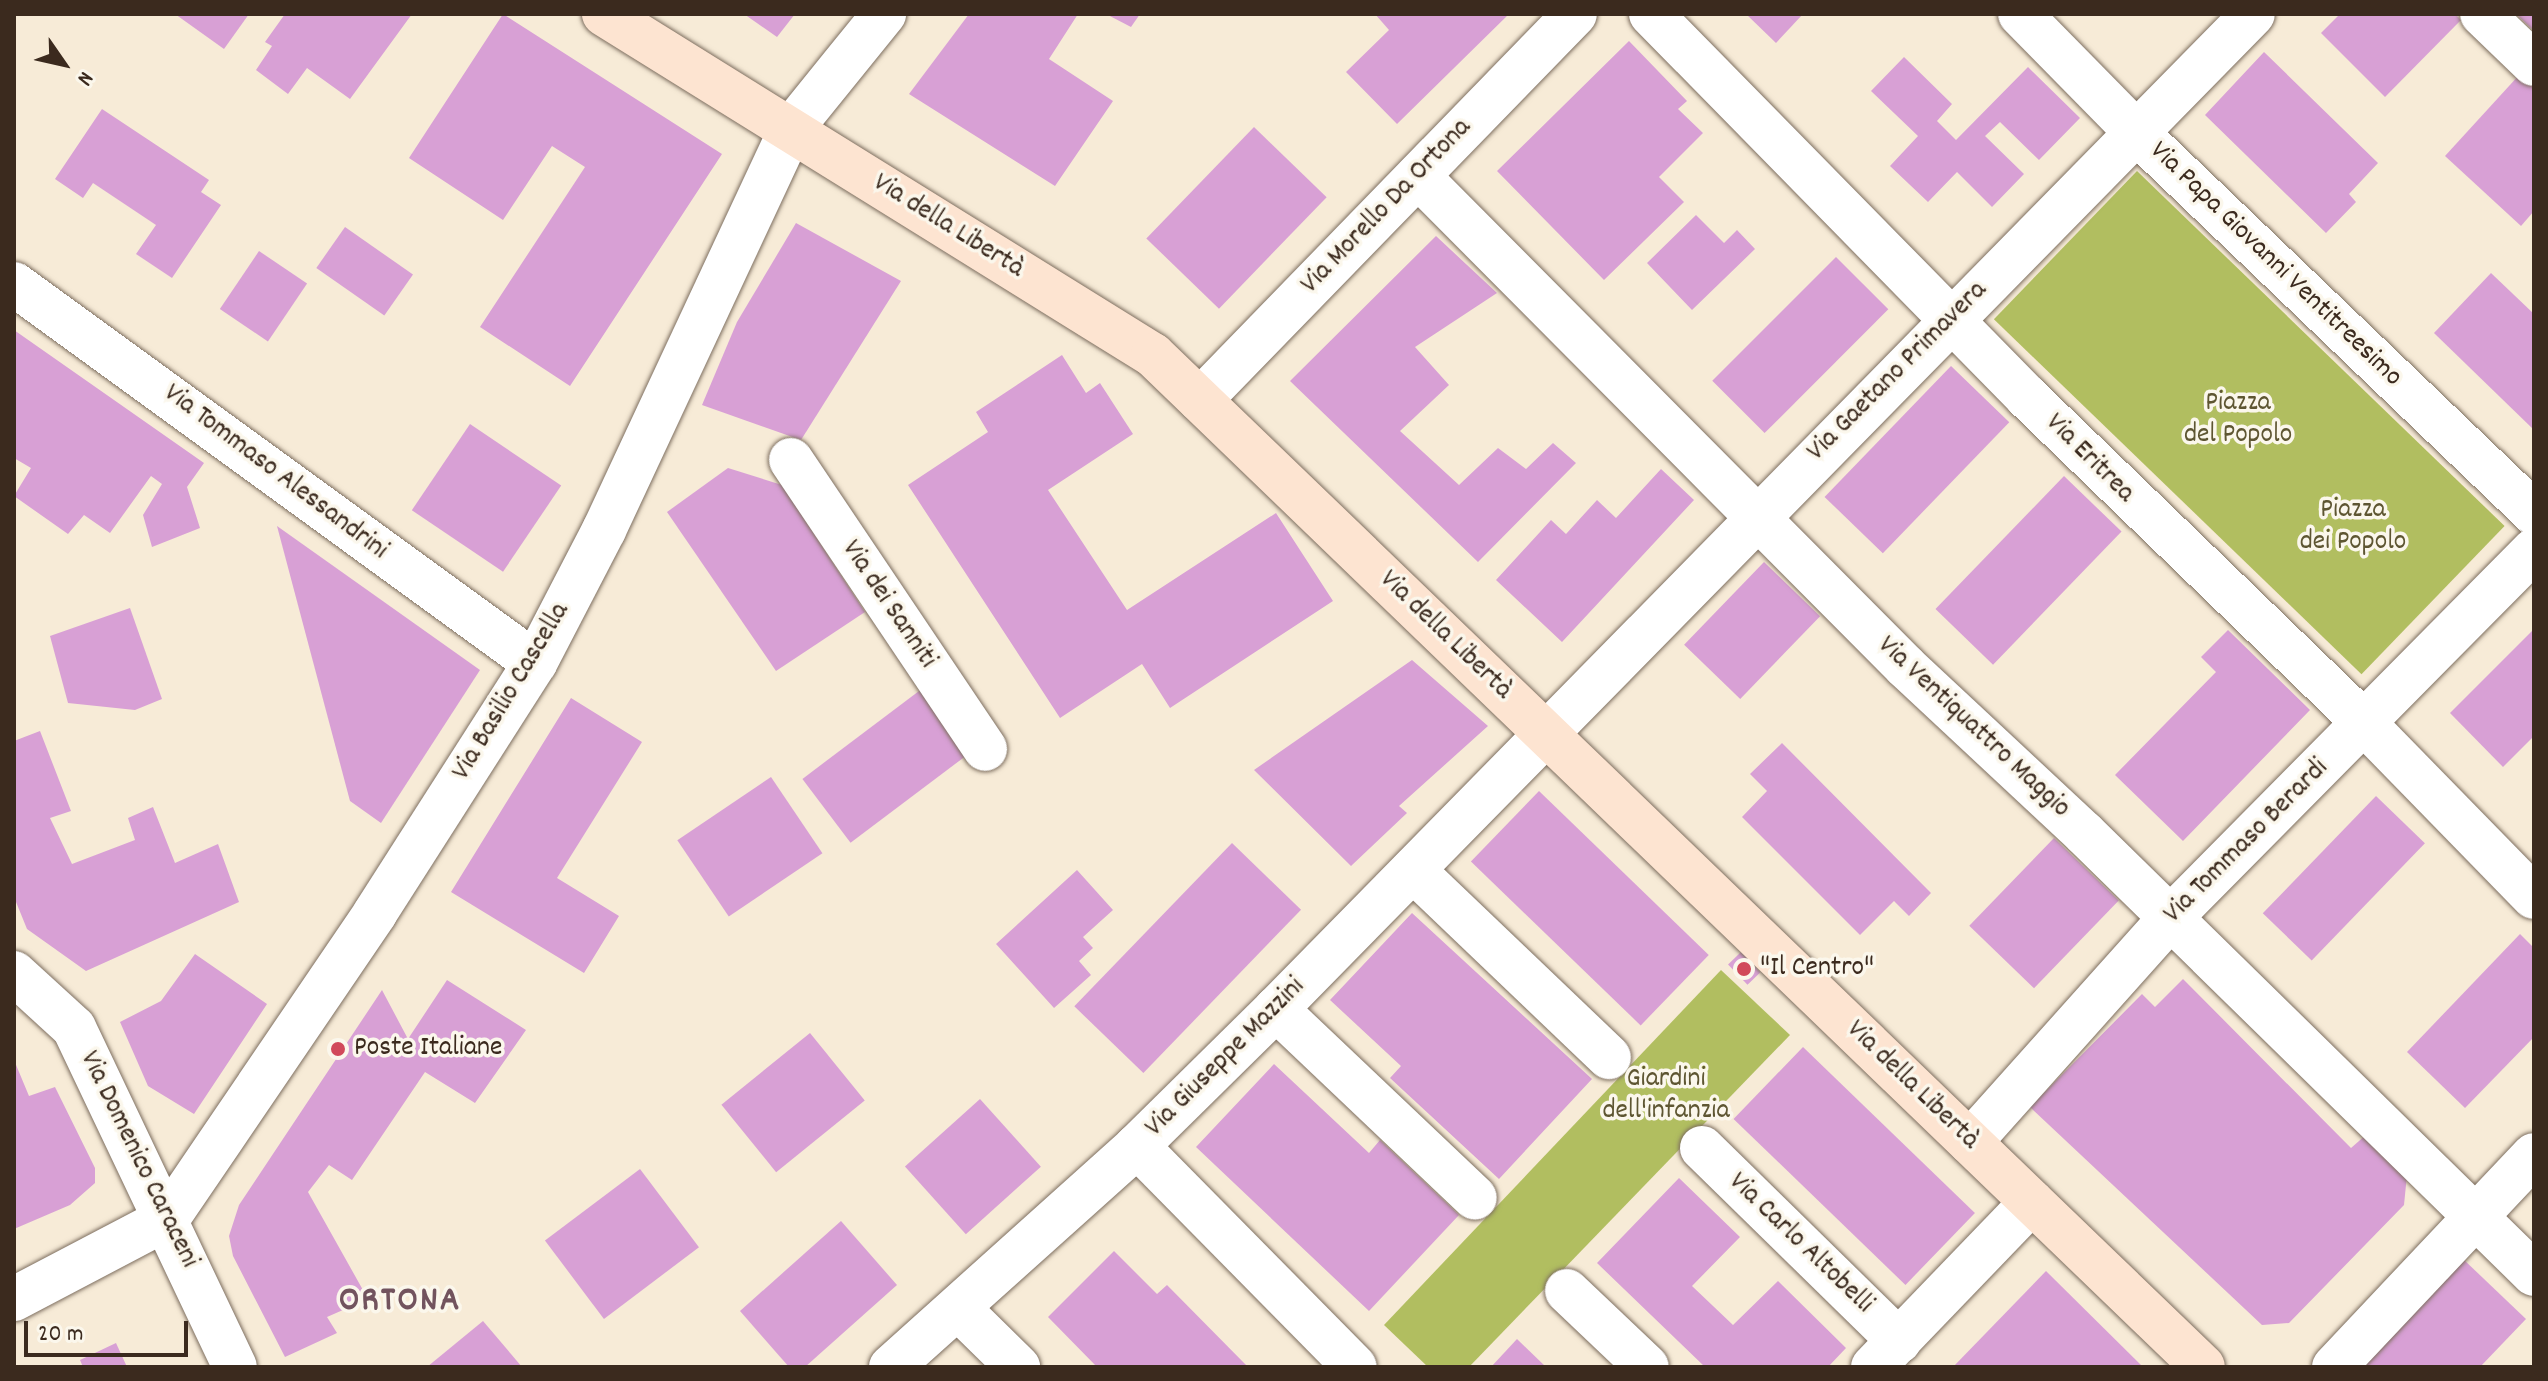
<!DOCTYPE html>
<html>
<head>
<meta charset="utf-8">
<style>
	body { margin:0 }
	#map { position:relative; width:2548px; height:1381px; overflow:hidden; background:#f7ebd7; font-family:Dekko,sans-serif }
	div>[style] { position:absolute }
	.green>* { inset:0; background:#b1be60; transform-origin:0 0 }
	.building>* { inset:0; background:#d8a0d5; transform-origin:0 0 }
	.roads { filter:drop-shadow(0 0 2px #7d6e5f) drop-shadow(0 0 2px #7d6e5f) }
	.street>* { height:44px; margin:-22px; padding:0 22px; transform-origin:22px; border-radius:22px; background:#fff }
	.secondary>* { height:44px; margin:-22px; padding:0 22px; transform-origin:22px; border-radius:22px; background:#fde4d1 }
	.dots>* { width:22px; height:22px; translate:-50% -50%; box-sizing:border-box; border:4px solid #fbf7ec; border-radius:50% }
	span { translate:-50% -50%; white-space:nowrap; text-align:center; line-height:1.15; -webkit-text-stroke:7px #fbf7ec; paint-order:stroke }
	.street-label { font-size:28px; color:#3b2a1e }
	.park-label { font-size:28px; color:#5e5632 }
	.poi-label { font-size:28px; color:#3b2a1e }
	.left { translate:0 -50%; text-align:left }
	.district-label { font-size:36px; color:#72535e; font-weight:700; letter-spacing:2px }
	.frame { position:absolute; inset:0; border:16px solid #3b2a1e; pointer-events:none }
	.north { position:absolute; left:24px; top:24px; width:80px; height:80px; -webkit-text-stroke:6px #fbf7ec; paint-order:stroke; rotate:124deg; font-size:22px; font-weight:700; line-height:32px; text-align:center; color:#3b2a1e }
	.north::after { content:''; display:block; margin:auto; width:28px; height:36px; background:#3b2a1e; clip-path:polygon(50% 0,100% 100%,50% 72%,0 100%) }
	.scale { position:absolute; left:24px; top:1321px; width:164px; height:36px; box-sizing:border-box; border:4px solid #3b2a1e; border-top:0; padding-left:10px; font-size:24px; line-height:28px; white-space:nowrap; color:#3b2a1e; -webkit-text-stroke:6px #fbf7ec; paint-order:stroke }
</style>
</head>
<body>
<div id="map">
	<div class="green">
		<i style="left:2137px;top:171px;width:511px;height:206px;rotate:44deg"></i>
		<i style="clip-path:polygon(1721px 970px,1790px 1035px,1469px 1367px,1428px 1367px,1384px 1325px)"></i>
	</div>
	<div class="building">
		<i style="clip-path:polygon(175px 14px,249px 14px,224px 49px)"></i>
		<i style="clip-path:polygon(285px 14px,412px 14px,350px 99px,307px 68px,288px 94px,256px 70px,272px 46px,265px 42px)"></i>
		<i style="clip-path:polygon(503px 14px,722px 154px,570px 386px,480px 327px,585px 167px,552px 146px,503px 220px,409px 158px)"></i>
		<i style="clip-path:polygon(744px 14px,795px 14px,777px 37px)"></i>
		<i style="clip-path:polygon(969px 14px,1078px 14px,1049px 59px,1113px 101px,1055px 186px,909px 94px)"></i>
		<i style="clip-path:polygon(1106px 14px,1140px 14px,1131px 27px)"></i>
		<i style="clip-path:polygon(1375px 14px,1509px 14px,1397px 124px,1346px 72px,1389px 30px)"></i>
		<i style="clip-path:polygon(1746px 14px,1803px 14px,1776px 43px)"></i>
		<i style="clip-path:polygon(2340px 14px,2455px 14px,2461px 20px,2385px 97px,2321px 33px)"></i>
		<i style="clip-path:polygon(2516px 14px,2534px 14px,2534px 31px)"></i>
		<i style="clip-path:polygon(1629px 41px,1687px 101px,1678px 109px,1703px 133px,1659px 177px,1684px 202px,1604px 280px,1497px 171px)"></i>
		<i style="clip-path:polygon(2264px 52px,2378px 163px,2349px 194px,2356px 202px,2326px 233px,2205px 115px)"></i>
		<i style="clip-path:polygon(1904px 57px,1952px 104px,1937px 121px,1956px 140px,2028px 67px,2080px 118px,2039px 160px,2000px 122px,1985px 136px,2024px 174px,1992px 207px,1957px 172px,1928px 202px,1890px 166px,1918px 136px,1871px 91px)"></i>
		<i style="clip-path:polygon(2520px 74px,2534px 87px,2534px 211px,2521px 226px,2445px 156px)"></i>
		<i style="clip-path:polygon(102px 109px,209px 180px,201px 192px,221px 205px,172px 278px,136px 254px,156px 225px,93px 183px,83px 198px,55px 179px)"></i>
		<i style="left:1254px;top:127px;width:101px;height:155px;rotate:44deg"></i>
		<i style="clip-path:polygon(1696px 215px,1724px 243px,1737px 230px,1755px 249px,1692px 310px,1647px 263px)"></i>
		<i style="clip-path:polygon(796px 223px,901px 281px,801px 440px,702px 405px,737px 322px)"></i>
		<i style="left:345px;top:227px;width:83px;height:50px;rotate:35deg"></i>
		<i style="clip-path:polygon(1436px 236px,1497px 293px,1415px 347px,1449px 385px,1400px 431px,1459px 485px,1498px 448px,1526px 469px,1553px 443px,1576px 463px,1478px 562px,1290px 381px)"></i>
		<i style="left:259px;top:251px;width:58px;height:70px;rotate:34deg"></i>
		<i style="left:1836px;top:257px;width:74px;height:175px;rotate:45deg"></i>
		<i style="clip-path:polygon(2491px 273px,2534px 314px,2534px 430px,2434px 333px)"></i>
		<i style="clip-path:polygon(14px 330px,204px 463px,187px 487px,200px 528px,152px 547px,143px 515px,162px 484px,151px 476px,110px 533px,84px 515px,68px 534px,14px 496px,31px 468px,14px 458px)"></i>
		<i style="clip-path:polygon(1062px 355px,1086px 393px,1100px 383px,1133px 434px,1048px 490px,1127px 610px,1276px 513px,1333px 601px,1170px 708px,1142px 664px,1060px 718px,908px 485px,988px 432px,976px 412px)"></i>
		<i style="left:1951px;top:366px;width:81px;height:182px;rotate:44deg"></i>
		<i style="left:470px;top:424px;width:110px;height:104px;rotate:34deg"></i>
		<i style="clip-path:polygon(728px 468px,782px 485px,865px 612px,776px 671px,667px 512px)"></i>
		<i style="clip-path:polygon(1661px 469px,1694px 500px,1562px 642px,1496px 580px,1551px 520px,1566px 534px,1597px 500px,1616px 518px)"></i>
		<i style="left:2064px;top:476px;width:80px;height:185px;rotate:44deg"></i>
		<i style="clip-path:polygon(277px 526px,480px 670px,381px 823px,350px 801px)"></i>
		<i style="left:1764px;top:562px;width:78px;height:115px;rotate:44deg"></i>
		<i style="clip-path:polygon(130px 608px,162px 699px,135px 710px,68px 703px,50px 636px)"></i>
		<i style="clip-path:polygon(2534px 629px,2534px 736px,2503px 767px,2450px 713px)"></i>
		<i style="clip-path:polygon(2228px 630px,2310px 710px,2183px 841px,2115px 775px,2216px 672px,2201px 657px)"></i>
		<i style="clip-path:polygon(1412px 660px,1488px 726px,1399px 806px,1407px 813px,1351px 866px,1254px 770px)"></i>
		<i style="left:927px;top:685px;width:80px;height:156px;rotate:53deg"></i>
		<i style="clip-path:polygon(571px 698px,642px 742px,557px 878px,619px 916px,584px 973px,451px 892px)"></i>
		<i style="clip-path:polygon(40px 731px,71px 811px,50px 818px,72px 864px,135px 840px,128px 818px,153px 807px,175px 863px,218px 844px,239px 902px,86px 971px,27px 929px,14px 897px,14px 741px)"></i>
		<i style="clip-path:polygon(1782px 743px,1931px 893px,1909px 916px,1894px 901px,1860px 935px,1742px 817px,1767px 791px,1750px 774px)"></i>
		<i style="left:771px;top:777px;width:92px;height:113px;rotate:56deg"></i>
		<i style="left:1539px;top:791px;width:236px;height:98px;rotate:44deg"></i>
		<i style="left:2376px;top:796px;width:68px;height:163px;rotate:44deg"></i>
		<i style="left:2054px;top:838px;width:90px;height:122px;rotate:44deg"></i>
		<i style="left:1232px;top:843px;width:96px;height:227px;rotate:44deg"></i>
		<i style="clip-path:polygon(1077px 870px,1113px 910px,1083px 937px,1093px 948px,1079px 961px,1091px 975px,1054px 1008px,996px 944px)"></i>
		<i style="clip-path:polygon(1412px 913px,1592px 1079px,1499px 1179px,1390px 1078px,1401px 1066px,1330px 1000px)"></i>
		<i style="clip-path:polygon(2520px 934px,2534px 948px,2534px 1037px,2465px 1108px,2407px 1052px)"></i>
		<i style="left:1741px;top:952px;width:28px;height:18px;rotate:46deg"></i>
		<i style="clip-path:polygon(195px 954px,267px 1004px,194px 1114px,148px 1086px,120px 1022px,161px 1001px)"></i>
		<i style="clip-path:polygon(2183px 979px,2351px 1148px,2367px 1134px,2407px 1175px,2404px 1205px,2289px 1323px,2262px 1325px,2030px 1107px,2142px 994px,2155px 1007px)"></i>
		<i style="clip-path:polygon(447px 980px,526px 1030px,475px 1103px,425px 1072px,352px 1180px,329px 1165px,308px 1192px,368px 1299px,327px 1317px,337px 1333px,285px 1357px,233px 1256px,229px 1236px,239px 1205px,382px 990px,408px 1039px)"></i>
		<i style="left:810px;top:1033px;width:87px;height:114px;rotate:51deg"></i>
		<i style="left:1803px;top:1047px;width:239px;height:100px;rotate:44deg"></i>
		<i style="clip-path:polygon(14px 1060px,29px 1096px,55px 1087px,95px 1168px,95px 1183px,70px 1205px,14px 1229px)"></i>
		<i style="clip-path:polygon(1274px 1064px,1369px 1153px,1380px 1140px,1459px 1215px,1369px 1311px,1196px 1147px)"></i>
		<i style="left:980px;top:1099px;width:91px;height:101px;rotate:48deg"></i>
		<i style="left:640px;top:1169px;width:98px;height:119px;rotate:53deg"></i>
		<i style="clip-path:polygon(1679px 1178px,1740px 1237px,1692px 1286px,1733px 1325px,1778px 1281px,1846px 1348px,1828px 1367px,1705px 1367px,1597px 1263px)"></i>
		<i style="clip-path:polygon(841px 1221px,897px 1285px,805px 1367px,789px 1367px,740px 1311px)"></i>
		<i style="clip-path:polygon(1114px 1251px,1157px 1294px,1167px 1285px,1248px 1367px,1097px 1367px,1048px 1317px)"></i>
		<i style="clip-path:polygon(2462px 1258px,2526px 1319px,2480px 1367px,2358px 1367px)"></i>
		<i style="clip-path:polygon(2046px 1271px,2143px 1367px,1953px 1367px)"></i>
		<i style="clip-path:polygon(483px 1321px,522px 1367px,427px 1367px)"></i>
		<i style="clip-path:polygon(1517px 1339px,1546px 1367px,1491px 1367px)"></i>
		<i style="clip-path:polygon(116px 1343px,127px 1367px,83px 1367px,80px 1360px)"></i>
	</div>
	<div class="roads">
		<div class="street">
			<i style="left:1651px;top:14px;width:537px;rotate:45.53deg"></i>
			<i style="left:2027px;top:397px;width:469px;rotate:44deg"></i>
			<i style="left:2364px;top:723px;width:243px;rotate:45.7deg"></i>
			<i style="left:2020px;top:14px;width:165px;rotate:45.5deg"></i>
			<i style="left:2136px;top:132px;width:551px;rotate:43.75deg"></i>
			<i style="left:2482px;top:14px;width:72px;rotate:43.9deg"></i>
			<i style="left:1418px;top:176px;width:692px;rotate:45.18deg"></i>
			<i style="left:1906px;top:667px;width:243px;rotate:43deg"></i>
			<i style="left:2084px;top:833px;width:630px;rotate:44.42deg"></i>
			<i style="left:14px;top:284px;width:644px;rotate:36.03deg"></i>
			<i style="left:1200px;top:400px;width:538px;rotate:-45.83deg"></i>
			<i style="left:791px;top:460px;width:348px;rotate:56.1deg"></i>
			<i style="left:1413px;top:870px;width:271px;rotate:43.7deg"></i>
			<i style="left:14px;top:973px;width:81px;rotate:42.5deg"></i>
			<i style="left:74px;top:1028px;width:375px;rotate:64.6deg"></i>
			<i style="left:1276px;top:1009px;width:274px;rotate:43.5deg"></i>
			<i style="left:1970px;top:1142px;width:302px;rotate:-48.2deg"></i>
			<i style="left:2171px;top:917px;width:516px;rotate:-45.31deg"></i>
			<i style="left:1137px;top:1146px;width:310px;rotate:45.4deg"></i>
			<i style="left:1702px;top:1148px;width:276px;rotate:44.4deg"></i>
			<i style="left:1567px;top:1291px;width:110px;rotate:43.5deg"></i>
			<i style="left:14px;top:1299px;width:174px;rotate:-27.7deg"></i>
			<i style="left:168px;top:1218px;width:369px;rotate:-55.8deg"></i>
			<i style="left:375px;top:913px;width:297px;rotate:-57.4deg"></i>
			<i style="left:535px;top:663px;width:150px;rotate:-62.6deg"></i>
			<i style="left:604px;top:530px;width:442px;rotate:-65deg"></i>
			<i style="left:791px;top:129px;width:148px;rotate:-51deg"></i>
			<i style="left:959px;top:1309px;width:83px;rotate:44.5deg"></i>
			<i style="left:891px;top:1367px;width:331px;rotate:-41.9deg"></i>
			<i style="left:1137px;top:1146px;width:195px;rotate:-44.6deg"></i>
			<i style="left:1276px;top:1009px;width:1394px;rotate:-45.52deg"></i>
			<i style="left:1873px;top:1367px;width:229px;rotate:-46.1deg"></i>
			<i style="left:2334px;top:1367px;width:291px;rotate:-46.7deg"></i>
		</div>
		<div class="secondary">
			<i style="left:604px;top:14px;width:646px;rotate:31.85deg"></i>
			<i style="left:1153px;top:355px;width:1458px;rotate:43.94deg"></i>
		</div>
	</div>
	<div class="dots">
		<i style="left:1744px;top:969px;background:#d1495b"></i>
		<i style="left:338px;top:1049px;background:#d1495b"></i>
	</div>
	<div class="street-label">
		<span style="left:1387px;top:207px;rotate:-46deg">Via Morello Da Ortona</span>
		<span style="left:948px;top:227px;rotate:32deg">Via della Libertà</span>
		<span style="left:2275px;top:265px;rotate:44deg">Via Papa Giovanni Ventitreesimo</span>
		<span style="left:1898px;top:372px;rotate:-45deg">Via Gaetano Primavera</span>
		<span style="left:2089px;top:459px;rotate:45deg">Via Eritrea</span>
		<span style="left:275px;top:473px;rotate:37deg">Via Tommaso Alessandrini</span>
		<span style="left:888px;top:605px;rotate:56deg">Via dei Sanniti</span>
		<span style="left:1445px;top:636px;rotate:44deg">Via della Libertà</span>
		<span style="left:512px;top:692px;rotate:-59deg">Via Basilio Cascella</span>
		<span style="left:1973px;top:728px;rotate:43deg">Via Ventiquattro Maggio</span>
		<span style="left:2247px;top:842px;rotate:-45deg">Via Tommaso Berardi</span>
		<span style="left:1226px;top:1058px;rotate:-45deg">Via Giuseppe Mazzini</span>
		<span style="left:1912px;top:1086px;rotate:44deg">Via della Libertà</span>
		<span style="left:138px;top:1160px;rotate:64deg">Via Domenico Caraceni</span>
		<span style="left:1800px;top:1244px;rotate:44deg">Via Carlo Altobelli</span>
	</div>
	<div class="park-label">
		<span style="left:2238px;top:420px">Piazza<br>del Popolo</span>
		<span style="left:2353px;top:527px">Piazza<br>dei Popolo</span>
		<span style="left:1666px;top:1096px">Giardini<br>dell'infanzia</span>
	</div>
	<div class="poi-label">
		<span class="left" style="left:1760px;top:969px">"Il Centro"</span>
		<span class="left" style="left:354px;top:1049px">Poste Italiane</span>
	</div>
	<div class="district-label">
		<span style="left:400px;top:1303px">ORTONA</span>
	</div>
	<div class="frame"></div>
	<div class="north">N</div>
	<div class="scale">20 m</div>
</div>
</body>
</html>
